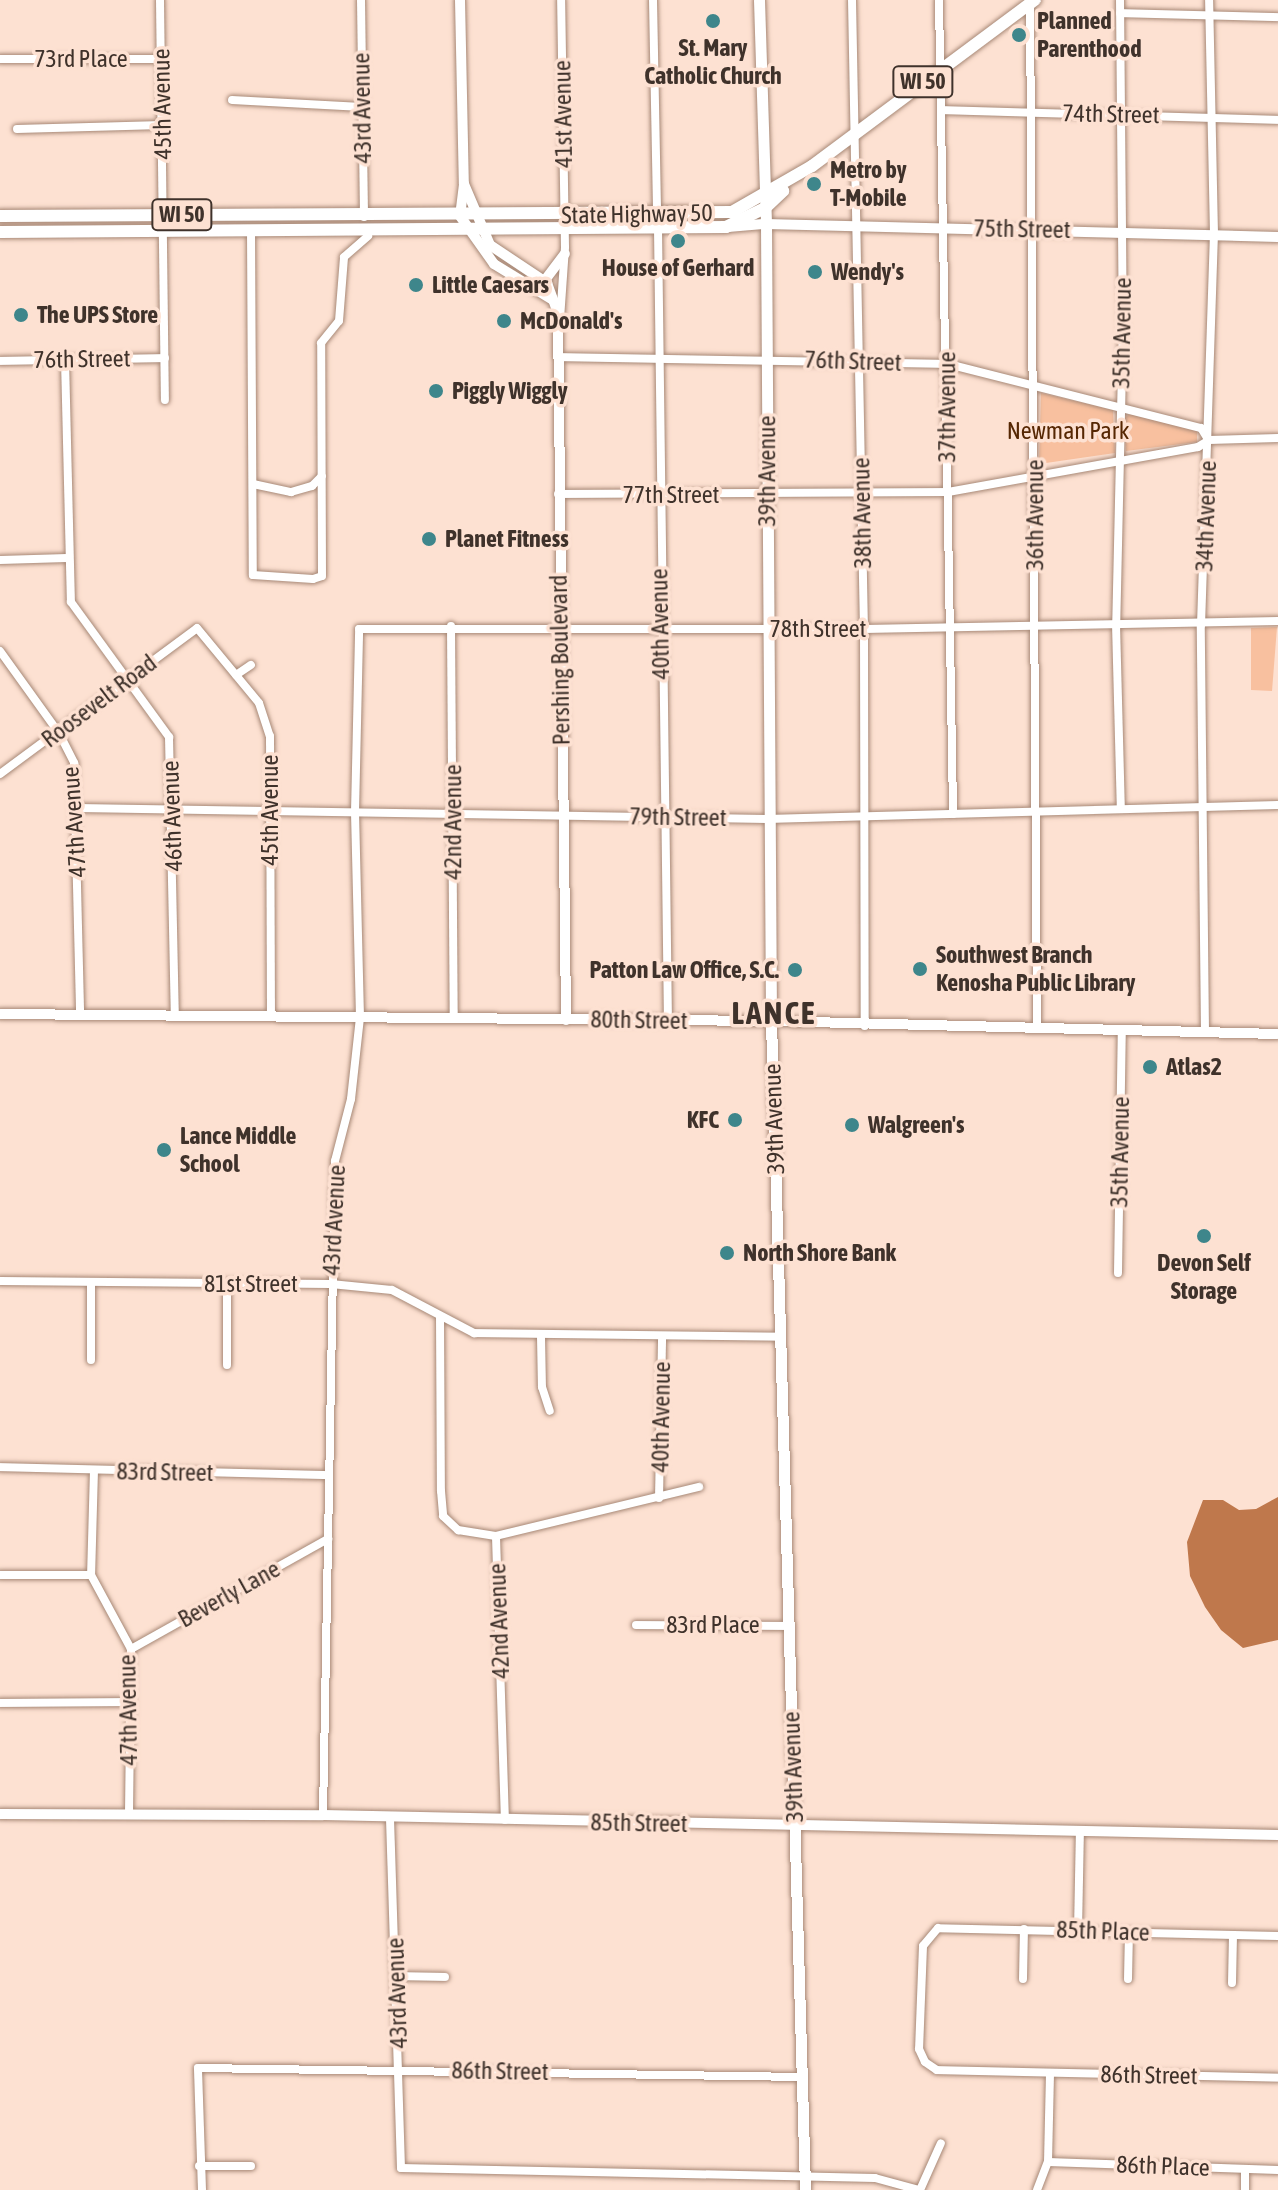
<!DOCTYPE html>
<html>
<head>
<meta charset="utf-8">
<style>
	body { margin:0 }
	#map { position:relative; width:1278px; height:2190px; overflow:hidden; background:#fde1d2; font-family:"Asap Condensed",sans-serif }
	div>[style] { position:absolute }
	.green>* { inset:0; background:#f8c09f }
	.water>* { inset:0; background:#bf784c }
	.roads { filter:drop-shadow(0 0 2px #a78876) drop-shadow(0 0 2px #a78876) }
	.minor>* { height:8px; margin:-4px; padding:0 4px; transform-origin:4px; border-radius:4px; background:#fff }
	.tertiary>* { height:10px; margin:-5px; padding:0 5px; transform-origin:5px; border-radius:5px; background:#fff }
	.secondary>* { height:11px; margin:-5.5px; padding:0 5.5px; transform-origin:5.5px; border-radius:5.5px; background:#fff }
	.primary>* { height:12px; margin:-6px; padding:0 6px; transform-origin:6px; border-radius:6px; background:#fff }
	.dots>* { width:22px; height:22px; translate:-50% -50%; box-sizing:border-box; border:4px solid #fde1d2; border-radius:50% }
	span { translate:-50% -50%; white-space:nowrap; text-align:center; line-height:1.15; -webkit-text-stroke:7px #fde1d2; paint-order:stroke }
	.shield-label span { padding:2px 6px; background:#fde1d2; border:2px solid; border-radius:6px; -webkit-text-stroke-width:0 }
	.shield-label { font-size:22px; color:#3f322b; font-weight:700 }
	.poi-label { font-size:24px; color:#3f322b; font-weight:700 }
	.left { translate:0 -50%; text-align:left }
	.right { translate:-100% -50%; text-align:right }
	.street-label { font-size:24px; color:#3f322b }
	.park-label { font-size:24px; color:#562703 }
	.district-label { font-size:32px; color:#3f322b; font-weight:700; letter-spacing:2px }
</style>
</head>
<body>
<div id="map">
	<div class="green">
		<i style="clip-path:polygon(1041px 393px,1113px 410px,1115px 453px,1039px 464px)"></i>
		<i style="clip-path:polygon(1130px 414px,1197px 431px,1197px 442px,1126px 451px,1124px 418px)"></i>
		<i style="clip-path:polygon(1277px 627px,1272px 691px,1251px 690px,1251px 628px)"></i>
	</div>
	<div class="water">
		<i style="clip-path:polygon(1278px 1497px,1278px 1640px,1243px 1648px,1221px 1630px,1205px 1607px,1190px 1576px,1187px 1542px,1203px 1500px,1223px 1500px,1239px 1510px,1256px 1509px)"></i>
	</div>
	<div class="roads">
		<div class="minor">
			<i style="left:160px;top:0;width:400px;rotate:89.3deg"></i>
			<i style="left:361px;top:0;width:217px;rotate:89.2deg"></i>
			<i style="left:653px;top:0;width:213px;rotate:88.9deg"></i>
			<i style="left:852px;top:0;width:629px;rotate:88.91deg"></i>
			<i style="left:864px;top:629px;width:397px;rotate:89.9deg"></i>
			<i style="left:939px;top:0;width:814px;rotate:89.01deg"></i>
			<i style="left:1120px;top:0;width:325px;rotate:89.5deg"></i>
			<i style="left:1123px;top:325px;width:299px;rotate:91.3deg"></i>
			<i style="left:1116px;top:624px;width:185px;rotate:88.5deg"></i>
			<i style="left:1030px;top:1px;width:1028px;rotate:89.61deg"></i>
			<i style="left:1120px;top:13px;width:158px;rotate:1.5deg"></i>
			<i style="left:0;top:59px;width:161px"></i>
			<i style="left:232px;top:100px;width:130px;rotate:3.1deg"></i>
			<i style="left:943px;top:110px;width:335px;rotate:1.7deg"></i>
			<i style="left:17px;top:129px;width:145px;rotate:-1.6deg"></i>
			<i style="left:658px;top:228px;width:793px;rotate:89.28deg"></i>
			<i style="left:251px;top:230px;width:345px;rotate:89.7deg"></i>
			<i style="left:253px;top:575px;width:60px;rotate:3.8deg"></i>
			<i style="left:313px;top:579px;width:9px;rotate:-18deg"></i>
			<i style="left:322px;top:576px;width:233px;rotate:-90.2deg"></i>
			<i style="left:321px;top:343px;width:28px;rotate:-51deg"></i>
			<i style="left:339px;top:321px;width:64px;rotate:-85.5deg"></i>
			<i style="left:344px;top:257px;width:32px;rotate:-41deg"></i>
			<i style="left:560px;top:319px;width:72px;rotate:-86deg"></i>
			<i style="left:565px;top:247px;width:247px;rotate:-90.9deg"></i>
			<i style="left:558px;top:357px;width:390px;rotate:1deg"></i>
			<i style="left:948px;top:364px;width:261px;rotate:14.2deg"></i>
			<i style="left:1201px;top:428px;width:13px;rotate:58deg"></i>
			<i style="left:65px;top:360px;width:242px;rotate:88.6deg"></i>
			<i style="left:71px;top:602px;width:167px;rotate:54deg"></i>
			<i style="left:169px;top:737px;width:279px;rotate:88.8deg"></i>
			<i style="left:0;top:361px;width:165px;rotate:-1deg"></i>
			<i style="left:1209px;top:440px;width:69px;rotate:-1.7deg"></i>
			<i style="left:253px;top:484px;width:39px;rotate:12deg"></i>
			<i style="left:291px;top:492px;width:22px;rotate:-16deg"></i>
			<i style="left:312px;top:486px;width:14px;rotate:-45deg"></i>
			<i style="left:558px;top:494px;width:390px;rotate:-0.3deg"></i>
			<i style="left:948px;top:492px;width:254px;rotate:-10.2deg"></i>
			<i style="left:1198px;top:447px;width:13px;rotate:-32deg"></i>
			<i style="left:0;top:560px;width:67px;rotate:-1.7deg"></i>
			<i style="left:451px;top:626px;width:392px;rotate:89.6deg"></i>
			<i style="left:0;top:651px;width:101px;rotate:54.3deg"></i>
			<i style="left:59px;top:733px;width:34px;rotate:63deg"></i>
			<i style="left:74px;top:763px;width:252px;rotate:88.6deg"></i>
			<i style="left:236px;top:675px;width:18px;rotate:-34deg"></i>
			<i style="left:0;top:774px;width:245px;rotate:-36.5deg"></i>
			<i style="left:197px;top:628px;width:97px;rotate:50.4deg"></i>
			<i style="left:259px;top:703px;width:35px;rotate:72deg"></i>
			<i style="left:270px;top:736px;width:280px;rotate:89.8deg"></i>
			<i style="left:78px;top:808px;width:689px;rotate:0.91deg"></i>
			<i style="left:767px;top:819px;width:511px;rotate:-1.57deg"></i>
			<i style="left:1205px;top:1033px;width:408px;rotate:-90.6deg"></i>
			<i style="left:1201px;top:625px;width:391px;rotate:-88.1deg"></i>
			<i style="left:1214px;top:234px;width:234px;rotate:-91.2deg"></i>
			<i style="left:1118px;top:1273px;width:242px;rotate:-89.1deg"></i>
			<i style="left:0;top:1281px;width:331px;rotate:0.5deg"></i>
			<i style="left:331px;top:1284px;width:61px;rotate:5.6deg"></i>
			<i style="left:392px;top:1290px;width:93px;rotate:27.7deg"></i>
			<i style="left:474px;top:1333px;width:306px;rotate:0.7deg"></i>
			<i style="left:227px;top:1284px;width:81px;rotate:90deg"></i>
			<i style="left:440px;top:1317px;width:174px;rotate:89.7deg"></i>
			<i style="left:441px;top:1491px;width:25px;rotate:85deg"></i>
			<i style="left:443px;top:1516px;width:21px;rotate:43deg"></i>
			<i style="left:458px;top:1530px;width:38px;rotate:9deg"></i>
			<i style="left:496px;top:1536px;width:209px;rotate:-13.6deg"></i>
			<i style="left:541px;top:1337px;width:50px;rotate:88.9deg"></i>
			<i style="left:542px;top:1387px;width:25px;rotate:72deg"></i>
			<i style="left:91px;top:1360px;width:78px;rotate:-90deg"></i>
			<i style="left:0;top:1467px;width:329px;rotate:1.4deg"></i>
			<i style="left:94px;top:1470px;width:105px;rotate:91.6deg"></i>
			<i style="left:91px;top:1575px;width:84px;rotate:61.6deg"></i>
			<i style="left:131px;top:1649px;width:165px;rotate:90.7deg"></i>
			<i style="left:659px;top:1498px;width:162px;rotate:-88.9deg"></i>
			<i style="left:496px;top:1536px;width:284px;rotate:88.2deg"></i>
			<i style="left:0;top:1575px;width:91px"></i>
			<i style="left:636px;top:1625px;width:153px;rotate:0.4deg"></i>
			<i style="left:131px;top:1649px;width:226px;rotate:-29.2deg"></i>
			<i style="left:0;top:1703px;width:130px;rotate:-0.4deg"></i>
			<i style="left:323px;top:1815px;width:654px;rotate:-88.95deg"></i>
			<i style="left:335px;top:1161px;width:64px;rotate:-75.5deg"></i>
			<i style="left:351px;top:1099px;width:82px;rotate:-83.7deg"></i>
			<i style="left:360px;top:1017px;width:205px;rotate:-91.4deg"></i>
			<i style="left:355px;top:812px;width:183px;rotate:-88.7deg"></i>
			<i style="left:359px;top:629px;width:505px"></i>
			<i style="left:864px;top:629px;width:414px;rotate:-1.1deg"></i>
			<i style="left:390px;top:1818px;width:350px;rotate:88.2deg"></i>
			<i style="left:401px;top:2168px;width:474px;rotate:1.2deg"></i>
			<i style="left:875px;top:2178px;width:46px;rotate:15.3deg"></i>
			<i style="left:1078px;top:1931px;width:100px;rotate:-88.9deg"></i>
			<i style="left:1278px;top:1936px;width:340px;rotate:-178.7deg"></i>
			<i style="left:938px;top:1928px;width:23px;rotate:130deg"></i>
			<i style="left:923px;top:1946px;width:103px;rotate:92.2deg"></i>
			<i style="left:919px;top:2049px;width:14px;rotate:65deg"></i>
			<i style="left:925px;top:2062px;width:14px;rotate:34deg"></i>
			<i style="left:937px;top:2070px;width:341px;rotate:1.3deg"></i>
			<i style="left:397px;top:1976px;width:48px;rotate:1.2deg"></i>
			<i style="left:1023px;top:1979px;width:50px;rotate:-88.9deg"></i>
			<i style="left:1128px;top:1979px;width:47px;rotate:-88.8deg"></i>
			<i style="left:1232px;top:1983px;width:48px;rotate:-88.8deg"></i>
			<i style="left:1048px;top:2162px;width:230px;rotate:2deg"></i>
			<i style="left:199px;top:2166px;width:52px"></i>
			<i style="left:202px;top:2190px;width:122px;rotate:-91.9deg"></i>
			<i style="left:198px;top:2068px;width:604px;rotate:0.85deg"></i>
			<i style="left:920px;top:2190px;width:51px;rotate:-65.9deg"></i>
			<i style="left:1037px;top:2190px;width:30px;rotate:-69deg"></i>
			<i style="left:1048px;top:2162px;width:89px;rotate:-88.7deg"></i>
			<i style="left:1245px;top:2190px;width:21px;rotate:-90deg"></i>
		</div>
		<div class="tertiary">
			<i style="left:460px;top:0;width:184px;rotate:88.8deg"></i>
			<i style="left:464px;top:184px;width:32px;rotate:97deg"></i>
			<i style="left:460px;top:216px;width:59px;rotate:54.7deg"></i>
			<i style="left:494px;top:264px;width:69px;rotate:31.4deg"></i>
			<i style="left:464px;top:184px;width:66px;rotate:66.9deg"></i>
			<i style="left:490px;top:245px;width:69px;rotate:33.7deg"></i>
			<i style="left:547px;top:283px;width:33px;rotate:70deg"></i>
			<i style="left:558px;top:314px;width:706px;rotate:89.35deg"></i>
			<i style="left:728px;top:227px;width:38px;rotate:-5deg"></i>
			<i style="left:766px;top:224px;width:512px;rotate:1.45deg"></i>
			<i style="left:542px;top:284px;width:38px;rotate:-53deg"></i>
			<i style="left:0;top:1014px;width:771px;rotate:0.52deg"></i>
			<i style="left:771px;top:1021px;width:507px;rotate:1.47deg"></i>
			<i style="left:0;top:1814px;width:323px;rotate:0.2deg"></i>
			<i style="left:323px;top:1815px;width:955px;rotate:1.2deg"></i>
		</div>
		<div class="secondary">
			<i style="left:759px;top:0;width:224px;rotate:88.2deg"></i>
			<i style="left:766px;top:224px;width:797px;rotate:89.64deg"></i>
			<i style="left:771px;top:1021px;width:1169px;rotate:88.33deg"></i>
		</div>
		<div class="primary">
			<i style="left:0;top:216px;width:732px;rotate:-0.31deg"></i>
			<i style="left:732px;top:212px;width:92px;rotate:-29.9deg"></i>
			<i style="left:812px;top:166px;width:278px;rotate:-36.7deg"></i>
			<i style="left:0;top:232px;width:726px;rotate:-0.39deg"></i>
			<i style="left:726px;top:227px;width:43px;rotate:-26deg"></i>
			<i style="left:765px;top:208px;width:25px;rotate:-43deg"></i>
		</div>
	</div>
	<div class="dots">
		<i style="left:713px;top:21px;background:#3e868b"></i>
		<i style="left:1019px;top:35px;background:#3e868b"></i>
		<i style="left:814px;top:184px;background:#3e868b"></i>
		<i style="left:678px;top:241px;background:#3e868b"></i>
		<i style="left:815px;top:272px;background:#3e868b"></i>
		<i style="left:416px;top:285px;background:#3e868b"></i>
		<i style="left:21px;top:315px;background:#3e868b"></i>
		<i style="left:504px;top:321px;background:#3e868b"></i>
		<i style="left:436px;top:391px;background:#3e868b"></i>
		<i style="left:429px;top:539px;background:#3e868b"></i>
		<i style="left:920px;top:969px;background:#3e868b"></i>
		<i style="left:795px;top:970px;background:#3e868b"></i>
		<i style="left:1150px;top:1067px;background:#3e868b"></i>
		<i style="left:735px;top:1120px;background:#3e868b"></i>
		<i style="left:852px;top:1125px;background:#3e868b"></i>
		<i style="left:164px;top:1150px;background:#3e868b"></i>
		<i style="left:1204px;top:1236px;background:#3e868b"></i>
		<i style="left:727px;top:1253px;background:#3e868b"></i>
	</div>
	<div class="shield-label">
		<span style="left:923px;top:82px">WI 50</span>
		<span style="left:182px;top:215px">WI 50</span>
	</div>
	<div class="poi-label">
		<span class="left" style="left:1037px;top:35px">Planned<br>Parenthood</span>
		<span style="left:713px;top:62px">St. Mary<br>Catholic Church</span>
		<span class="left" style="left:830px;top:184px">Metro by<br>T-Mobile</span>
		<span style="left:678px;top:268px">House of Gerhard</span>
		<span class="left" style="left:831px;top:272px">Wendy's</span>
		<span class="left" style="left:432px;top:285px">Little Caesars</span>
		<span class="left" style="left:37px;top:315px">The UPS Store</span>
		<span class="left" style="left:520px;top:321px">McDonald's</span>
		<span class="left" style="left:452px;top:391px">Piggly Wiggly</span>
		<span class="left" style="left:445px;top:539px">Planet Fitness</span>
		<span class="left" style="left:936px;top:969px">Southwest Branch<br>Kenosha Public Library</span>
		<span class="right" style="left:779px;top:970px">Patton Law Office, S.C.</span>
		<span class="left" style="left:1166px;top:1067px">Atlas2</span>
		<span class="right" style="left:719px;top:1120px">KFC</span>
		<span class="left" style="left:868px;top:1125px">Walgreen's</span>
		<span class="left" style="left:180px;top:1150px">Lance Middle<br>School</span>
		<span class="left" style="left:743px;top:1253px">North Shore Bank</span>
		<span style="left:1204px;top:1277px">Devon Self<br>Storage</span>
	</div>
	<div class="street-label">
		<span style="left:81px;top:59px">73rd Place</span>
		<span style="left:162px;top:104px;rotate:-91deg">45th Avenue</span>
		<span style="left:362px;top:108px;rotate:-91deg">43rd Avenue</span>
		<span style="left:563px;top:114px;rotate:-91deg">41st Avenue</span>
		<span style="left:1111px;top:114px;rotate:1deg">74th Street</span>
		<span style="left:637px;top:214px;rotate:-1deg">State Highway 50</span>
		<span style="left:1022px;top:229px;rotate:1deg">75th Street</span>
		<span style="left:1122px;top:333px;rotate:-89deg">35th Avenue</span>
		<span style="left:82px;top:359px;rotate:-1deg">76th Street</span>
		<span style="left:853px;top:361px;rotate:2deg">76th Street</span>
		<span style="left:947px;top:407px;rotate:-90deg">37th Avenue</span>
		<span style="left:767px;top:471px;rotate:-90deg">39th Avenue</span>
		<span style="left:671px;top:495px">77th Street</span>
		<span style="left:862px;top:513px;rotate:-91deg">38th Avenue</span>
		<span style="left:1035px;top:515px;rotate:-90deg">36th Avenue</span>
		<span style="left:1206px;top:516px;rotate:-88deg">34th Avenue</span>
		<span style="left:660px;top:624px;rotate:-91deg">40th Avenue</span>
		<span style="left:818px;top:629px">78th Street</span>
		<span style="left:560px;top:660px;rotate:-91deg">Pershing Boulevard</span>
		<span style="left:99px;top:701px;rotate:-37deg">Roosevelt Road</span>
		<span style="left:270px;top:810px;rotate:-90deg">45th Avenue</span>
		<span style="left:172px;top:816px;rotate:-92deg">46th Avenue</span>
		<span style="left:678px;top:817px;rotate:1deg">79th Street</span>
		<span style="left:74px;top:822px;rotate:-94deg">47th Avenue</span>
		<span style="left:453px;top:822px;rotate:-90deg">42nd Avenue</span>
		<span style="left:639px;top:1020px;rotate:1deg">80th Street</span>
		<span style="left:774px;top:1119px;rotate:-92deg">39th Avenue</span>
		<span style="left:1120px;top:1152px;rotate:-89deg">35th Avenue</span>
		<span style="left:334px;top:1220px;rotate:-87deg">43rd Avenue</span>
		<span style="left:251px;top:1284px">81st Street</span>
		<span style="left:661px;top:1417px;rotate:-89deg">40th Avenue</span>
		<span style="left:165px;top:1472px;rotate:1deg">83rd Street</span>
		<span style="left:229px;top:1594px;rotate:-29deg">Beverly Lane</span>
		<span style="left:499px;top:1621px;rotate:-92deg">42nd Avenue</span>
		<span style="left:713px;top:1625px">83rd Place</span>
		<span style="left:128px;top:1710px;rotate:-91deg">47th Avenue</span>
		<span style="left:793px;top:1767px;rotate:-92deg">39th Avenue</span>
		<span style="left:639px;top:1823px;rotate:1deg">85th Street</span>
		<span style="left:1103px;top:1931px;rotate:2deg">85th Place</span>
		<span style="left:397px;top:1993px;rotate:-92deg">43rd Avenue</span>
		<span style="left:500px;top:2071px;rotate:1deg">86th Street</span>
		<span style="left:1149px;top:2075px;rotate:1deg">86th Street</span>
		<span style="left:1163px;top:2166px;rotate:2deg">86th Place</span>
	</div>
	<div class="park-label">
		<span style="left:1068px;top:431px">Newman Park</span>
	</div>
	<div class="district-label">
		<span style="left:774px;top:1013px">LANCE</span>
	</div>
</div>
</body>
</html>
